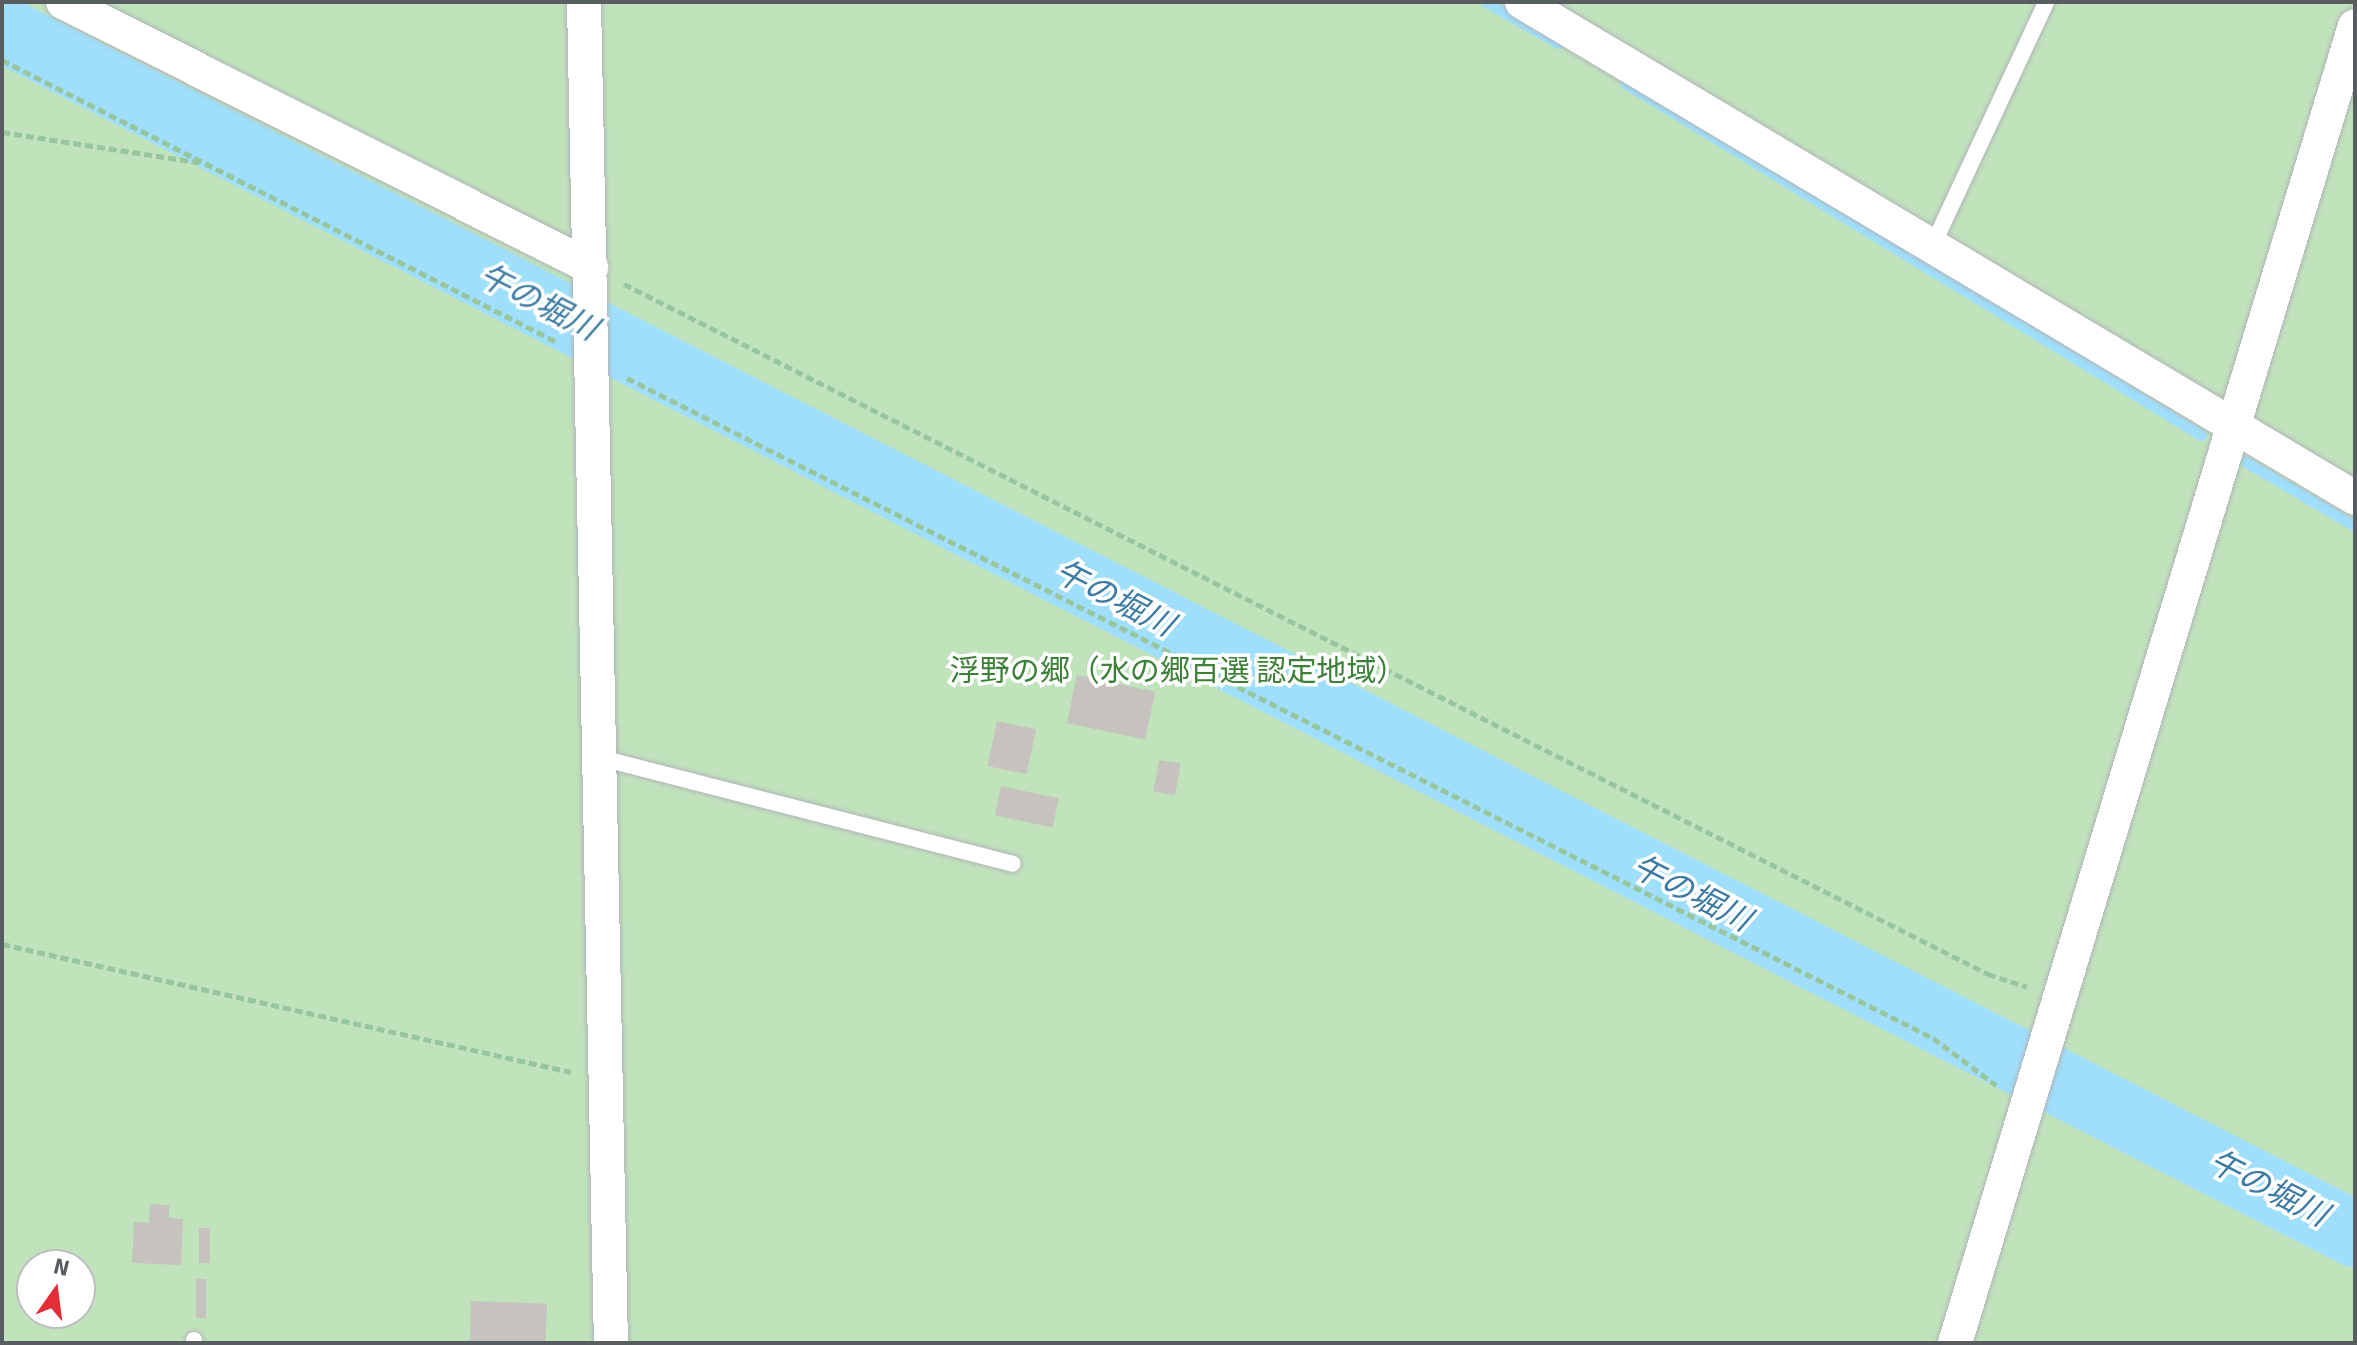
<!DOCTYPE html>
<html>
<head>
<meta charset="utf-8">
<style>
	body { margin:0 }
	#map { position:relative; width:2357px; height:1345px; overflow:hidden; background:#ebe7df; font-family:Signika,"Noto Sans JP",sans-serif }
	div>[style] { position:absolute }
	.green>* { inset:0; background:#c1e3bc }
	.stream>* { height:11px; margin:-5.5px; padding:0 5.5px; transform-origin:5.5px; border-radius:5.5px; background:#9fdffc }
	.river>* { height:66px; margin:-33px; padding:0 33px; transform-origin:33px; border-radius:33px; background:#9fdffc }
	.building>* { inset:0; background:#c6c2bd; transform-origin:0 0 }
	.path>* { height:5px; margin-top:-2.5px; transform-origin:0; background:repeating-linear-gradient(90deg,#97c69e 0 8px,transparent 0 12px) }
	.roads { filter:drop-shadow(0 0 2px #b0b4b7) drop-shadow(0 0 2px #b0b4b7) }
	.lane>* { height:16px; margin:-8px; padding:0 8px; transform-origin:8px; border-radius:8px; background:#fff }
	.street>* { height:34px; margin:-17px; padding:0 17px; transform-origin:17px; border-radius:17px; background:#fff }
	span { translate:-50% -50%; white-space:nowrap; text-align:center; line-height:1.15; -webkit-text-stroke:7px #fff; paint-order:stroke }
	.park-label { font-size:30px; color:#3c8137 }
	.water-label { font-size:32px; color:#3c7ba3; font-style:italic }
	.frame { position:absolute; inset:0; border:4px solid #585d60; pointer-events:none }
	.north { position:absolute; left:16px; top:1249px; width:80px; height:80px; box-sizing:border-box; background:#fff; border:2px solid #bcbebf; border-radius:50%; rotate:14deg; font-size:22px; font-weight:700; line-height:32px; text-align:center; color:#585d60 }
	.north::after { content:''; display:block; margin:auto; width:28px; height:36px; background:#e22e37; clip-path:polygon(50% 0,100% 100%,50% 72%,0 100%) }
</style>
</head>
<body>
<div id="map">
	<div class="green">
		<i style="clip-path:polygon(evenodd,2px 2px,2355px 2px,2355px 1343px,2px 1343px,2px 2px,32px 1265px,80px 1265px,80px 1313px,32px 1313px,32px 1265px)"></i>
	</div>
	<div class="stream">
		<i style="left:1486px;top:2px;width:83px;rotate:29.7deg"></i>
		<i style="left:1625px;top:83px;width:675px;rotate:31.43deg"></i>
		<i style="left:2246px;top:462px;width:126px;rotate:30.4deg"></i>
	</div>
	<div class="river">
		<i style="left:2px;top:29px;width:2644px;rotate:27.12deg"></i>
	</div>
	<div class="building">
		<i style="left:1077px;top:675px;width:80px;height:49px;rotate:12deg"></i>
		<i style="left:997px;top:721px;width:40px;height:46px;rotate:12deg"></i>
		<i style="left:1159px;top:760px;width:22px;height:32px;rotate:10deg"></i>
		<i style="left:1001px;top:786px;width:59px;height:30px;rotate:12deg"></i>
		<i style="clip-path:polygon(150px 1204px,169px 1205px,169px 1218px,183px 1219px,181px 1265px,132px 1263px,134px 1222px,149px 1223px)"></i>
		<i style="left:199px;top:1228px;width:11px;height:35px"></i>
		<i style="left:196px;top:1279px;width:10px;height:39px"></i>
		<i style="left:471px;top:1301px;width:76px;height:42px;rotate:2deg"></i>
	</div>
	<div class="path">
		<i style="left:2px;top:60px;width:623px;rotate:26.94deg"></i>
		<i style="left:2px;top:132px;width:203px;rotate:8.8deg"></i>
		<i style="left:624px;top:284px;width:1529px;rotate:26.83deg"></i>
		<i style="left:1988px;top:974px;width:41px;rotate:18.4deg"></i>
		<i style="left:627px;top:378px;width:1463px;rotate:26.81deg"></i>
		<i style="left:1933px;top:1038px;width:79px;rotate:36.7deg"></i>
		<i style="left:2px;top:944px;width:583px;rotate:12.68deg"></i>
	</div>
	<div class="roads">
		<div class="lane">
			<i style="left:1932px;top:247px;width:270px;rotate:-65deg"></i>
			<i style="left:601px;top:758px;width:425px;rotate:14.4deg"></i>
			<i style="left:194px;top:1343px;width:3px;rotate:-90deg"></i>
		</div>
		<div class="street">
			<i style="left:63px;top:2px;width:591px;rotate:26.65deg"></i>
			<i style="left:584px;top:2px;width:1341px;rotate:88.85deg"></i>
			<i style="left:1522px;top:2px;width:969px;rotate:30.77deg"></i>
			<i style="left:1955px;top:1343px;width:1376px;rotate:-73.11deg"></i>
		</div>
	</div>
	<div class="park-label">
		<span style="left:1178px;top:672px">浮野の郷（水の郷百選 認定地域）</span>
	</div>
	<div class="water-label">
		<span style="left:538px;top:303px;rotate:27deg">午の堀川</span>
		<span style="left:1114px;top:599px;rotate:27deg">午の堀川</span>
		<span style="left:1691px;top:894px;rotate:27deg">午の堀川</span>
		<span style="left:2268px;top:1189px;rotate:27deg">午の堀川</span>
	</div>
	<div class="frame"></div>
	<div class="north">N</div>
</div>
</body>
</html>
